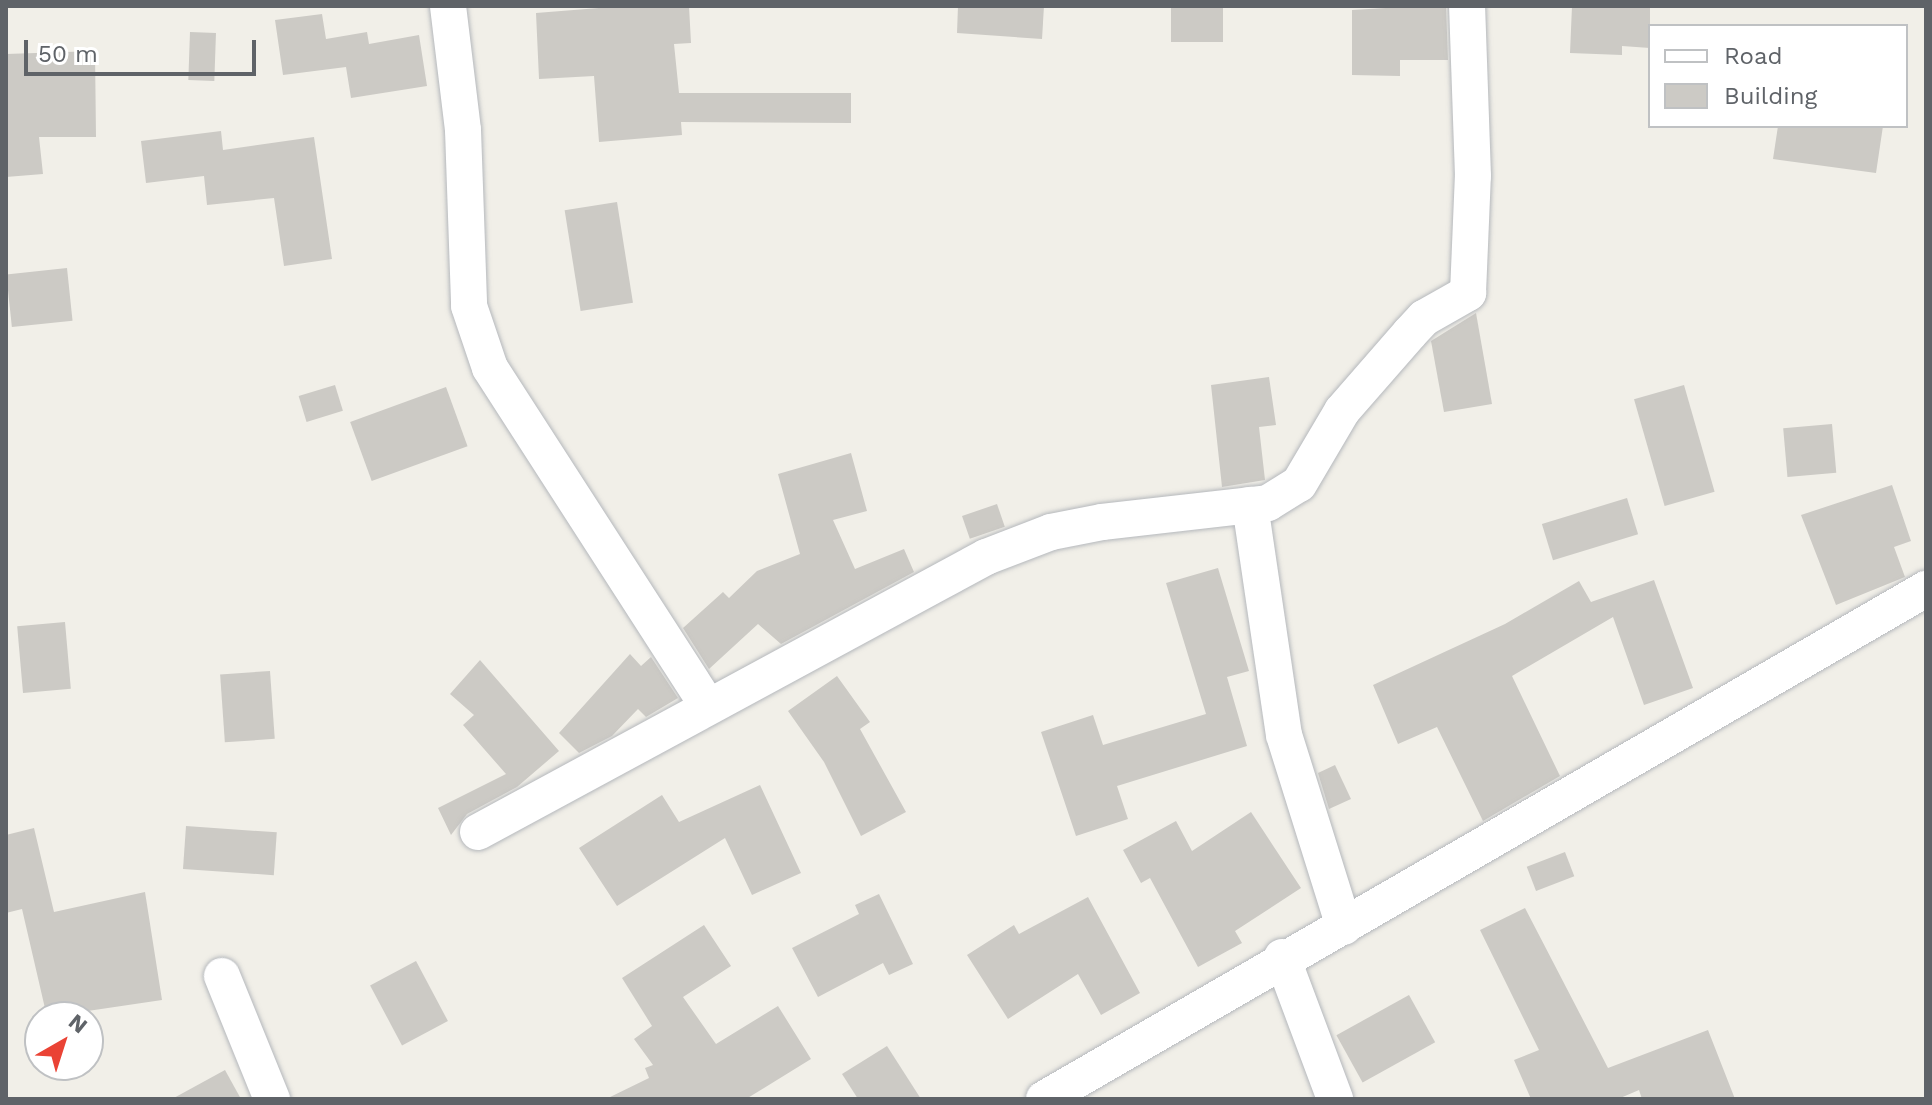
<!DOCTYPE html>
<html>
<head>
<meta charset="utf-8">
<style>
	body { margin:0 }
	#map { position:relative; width:1932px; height:1105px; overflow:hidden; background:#f1efe8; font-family:"Work Sans",sans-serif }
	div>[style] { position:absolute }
	.building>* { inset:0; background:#cccac5; transform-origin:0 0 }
	.roads { filter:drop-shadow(0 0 2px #b5b8bc) drop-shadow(0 0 2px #b5b8bc) }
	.street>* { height:36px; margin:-18px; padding:0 18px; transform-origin:18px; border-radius:18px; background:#fff }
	span { translate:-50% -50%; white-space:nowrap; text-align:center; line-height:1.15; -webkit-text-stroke:6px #fff; paint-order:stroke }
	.frame { position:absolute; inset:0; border:8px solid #5f6368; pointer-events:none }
	.legend { position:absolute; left:1648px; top:24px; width:260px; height:104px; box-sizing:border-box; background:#fff; border:2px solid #bfc1c3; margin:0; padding:10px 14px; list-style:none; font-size:24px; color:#5f6368 }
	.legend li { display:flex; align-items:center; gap:16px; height:40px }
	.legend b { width:40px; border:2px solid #bfc1c3 }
	.north { position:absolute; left:24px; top:1001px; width:80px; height:80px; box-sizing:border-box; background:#fff; border:2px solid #bfc1c3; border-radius:50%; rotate:39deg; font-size:22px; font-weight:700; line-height:32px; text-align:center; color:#5f6368 }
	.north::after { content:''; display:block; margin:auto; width:28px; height:36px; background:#ea4335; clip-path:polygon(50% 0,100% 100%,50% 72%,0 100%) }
	.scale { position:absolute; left:24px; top:40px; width:232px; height:36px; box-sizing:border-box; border:4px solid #5f6368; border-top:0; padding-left:10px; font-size:24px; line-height:28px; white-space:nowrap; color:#5f6368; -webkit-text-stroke:6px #fff; paint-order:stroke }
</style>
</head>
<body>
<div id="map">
	<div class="building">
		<i style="clip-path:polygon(624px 6px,689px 6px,691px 43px,674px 44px,679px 93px,851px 93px,851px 123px,681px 122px,682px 135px,599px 142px,594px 76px,539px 79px,536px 13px)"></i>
		<i style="clip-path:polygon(958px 6px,1044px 6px,1042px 39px,957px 33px)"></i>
		<i style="left:1171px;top:6px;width:52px;height:36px"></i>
		<i style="clip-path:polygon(1419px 6px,1446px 6px,1448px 60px,1400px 60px,1400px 76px,1352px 75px,1352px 10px)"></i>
		<i style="clip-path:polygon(1572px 6px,1650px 6px,1650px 48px,1622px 46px,1622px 55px,1570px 53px)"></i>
		<i style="clip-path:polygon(322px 14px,326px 39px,367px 32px,369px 44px,419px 35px,427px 86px,351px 98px,346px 67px,283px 75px,275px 20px)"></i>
		<i style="left:190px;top:32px;width:26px;height:48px;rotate:2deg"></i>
		<i style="clip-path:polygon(95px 51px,96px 137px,39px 137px,43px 174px,6px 177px,6px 54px)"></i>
		<i style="clip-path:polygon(1778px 126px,1883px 126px,1876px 173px,1773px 159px)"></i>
		<i style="clip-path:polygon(221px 131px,223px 150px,314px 137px,332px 259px,284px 266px,274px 198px,207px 205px,204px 176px,146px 183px,141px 141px)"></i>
		<i style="left:617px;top:202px;width:102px;height:53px;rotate:81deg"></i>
		<i style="left:67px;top:268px;width:53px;height:61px;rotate:84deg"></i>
		<i style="clip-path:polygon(1476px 313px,1492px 404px,1444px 412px,1431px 341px)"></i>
		<i style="clip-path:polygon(1269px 377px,1276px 425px,1259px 427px,1265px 480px,1222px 487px,1211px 385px)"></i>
		<i style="left:335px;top:385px;width:27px;height:38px;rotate:73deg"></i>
		<i style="left:1684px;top:385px;width:111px;height:52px;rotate:74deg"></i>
		<i style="left:446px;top:387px;width:63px;height:102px;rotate:70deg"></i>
		<i style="left:1832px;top:424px;width:49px;height:49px;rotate:85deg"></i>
		<i style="clip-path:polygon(851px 453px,867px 511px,833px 520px,855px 569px,904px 549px,914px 572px,781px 644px,758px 624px,709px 669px,683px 628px,723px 592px,729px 598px,757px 571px,800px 554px,778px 474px)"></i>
		<i style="clip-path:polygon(1892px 485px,1911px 541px,1894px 547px,1905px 577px,1836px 605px,1801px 515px)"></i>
		<i style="left:1627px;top:498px;width:38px;height:89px;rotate:73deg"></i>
		<i style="left:997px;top:504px;width:24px;height:37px;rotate:71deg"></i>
		<i style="clip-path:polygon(1218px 568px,1249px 671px,1227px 677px,1247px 746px,1117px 786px,1128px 819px,1076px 836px,1041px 732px,1093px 715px,1103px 745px,1206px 714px,1166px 583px)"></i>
		<i style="clip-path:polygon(1654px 580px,1693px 688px,1644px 705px,1613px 617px,1512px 676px,1560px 776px,1483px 821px,1437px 727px,1398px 744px,1373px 685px,1505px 624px,1579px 581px,1591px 602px)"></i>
		<i style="left:65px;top:622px;width:67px;height:48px;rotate:85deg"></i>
		<i style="clip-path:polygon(630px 654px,641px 666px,651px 657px,678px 698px,646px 717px,638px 709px,612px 736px,579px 753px,559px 733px)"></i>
		<i style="clip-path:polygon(480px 660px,559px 751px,517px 787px,467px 814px,451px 835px,438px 808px,506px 774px,463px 725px,474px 715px,450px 694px)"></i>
		<i style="left:270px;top:671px;width:68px;height:50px;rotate:86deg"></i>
		<i style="clip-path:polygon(837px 676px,870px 722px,860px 729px,906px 812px,861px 836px,824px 762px,788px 711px)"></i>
		<i style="clip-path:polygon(1335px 765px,1351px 799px,1329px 809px,1318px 773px)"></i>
		<i style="clip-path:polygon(760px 785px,801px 873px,752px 895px,725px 838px,617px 906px,579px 848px,662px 795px,679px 822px)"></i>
		<i style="clip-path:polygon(1251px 812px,1301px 888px,1235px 931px,1242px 943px,1198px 967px,1150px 878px,1141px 883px,1123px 850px,1176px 821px,1192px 851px)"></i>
		<i style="left:186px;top:826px;width:91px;height:43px;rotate:4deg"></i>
		<i style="clip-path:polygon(34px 828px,54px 912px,145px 892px,162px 1000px,47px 1017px,22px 909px,6px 913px,6px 835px)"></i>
		<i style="left:1565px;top:852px;width:26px;height:41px;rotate:69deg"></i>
		<i style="clip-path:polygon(879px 894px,913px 964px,889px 975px,883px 963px,818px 997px,792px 948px,859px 914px,855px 905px)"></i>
		<i style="clip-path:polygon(1088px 897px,1140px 993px,1101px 1015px,1078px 974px,1008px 1019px,967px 955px,1014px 925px,1019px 934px)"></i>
		<i style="clip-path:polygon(1525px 908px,1608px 1068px,1708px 1030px,1735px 1099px,1642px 1099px,1639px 1090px,1618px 1099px,1531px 1099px,1514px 1060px,1539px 1050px,1480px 930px)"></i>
		<i style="clip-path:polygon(704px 925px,731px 966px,683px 997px,716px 1044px,778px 1006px,811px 1059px,746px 1099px,606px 1099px,649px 1078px,645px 1068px,653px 1065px,634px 1039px,652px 1026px,622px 978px)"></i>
		<i style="left:416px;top:961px;width:68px;height:52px;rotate:62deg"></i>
		<i style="left:1409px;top:995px;width:54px;height:83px;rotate:61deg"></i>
		<i style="clip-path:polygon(887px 1046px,921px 1099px,858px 1099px,842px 1074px)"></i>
		<i style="clip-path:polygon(225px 1070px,241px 1099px,172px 1099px)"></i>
	</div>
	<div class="roads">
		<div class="street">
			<i style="left:448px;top:6px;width:125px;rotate:83.1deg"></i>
			<i style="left:463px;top:130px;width:176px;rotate:88deg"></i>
			<i style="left:469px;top:306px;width:65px;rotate:71.3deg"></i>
			<i style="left:490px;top:368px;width:402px;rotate:57.2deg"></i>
			<i style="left:1250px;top:505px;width:232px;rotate:81.6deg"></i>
			<i style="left:1284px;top:735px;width:201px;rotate:72.6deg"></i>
			<i style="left:478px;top:832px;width:578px;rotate:-28.43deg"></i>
			<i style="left:986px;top:557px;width:70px;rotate:-21deg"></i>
			<i style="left:1051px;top:532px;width:52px;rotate:-11.1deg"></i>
			<i style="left:1102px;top:522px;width:167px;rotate:-6.5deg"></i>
			<i style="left:1268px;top:503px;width:36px;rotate:-32deg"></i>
			<i style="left:1299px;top:484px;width:85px;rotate:-59.5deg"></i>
			<i style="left:1342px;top:411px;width:103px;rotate:-48.9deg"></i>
			<i style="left:1410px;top:333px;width:21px;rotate:-47deg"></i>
			<i style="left:1424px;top:318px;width:51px;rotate:-29.6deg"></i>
			<i style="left:1468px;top:293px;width:117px;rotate:-87.6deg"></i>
			<i style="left:1473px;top:176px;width:170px;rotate:-92deg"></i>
			<i style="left:1282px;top:957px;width:152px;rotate:69.5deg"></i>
			<i style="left:222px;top:976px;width:133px;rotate:67.9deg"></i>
			<i style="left:1044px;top:1099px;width:1019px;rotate:-30.04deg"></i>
		</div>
	</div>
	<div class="frame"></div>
	<ul class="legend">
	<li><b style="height:10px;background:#fff"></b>Road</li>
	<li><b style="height:22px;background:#cccac5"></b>Building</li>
	</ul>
	<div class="north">N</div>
	<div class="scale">50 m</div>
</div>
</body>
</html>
